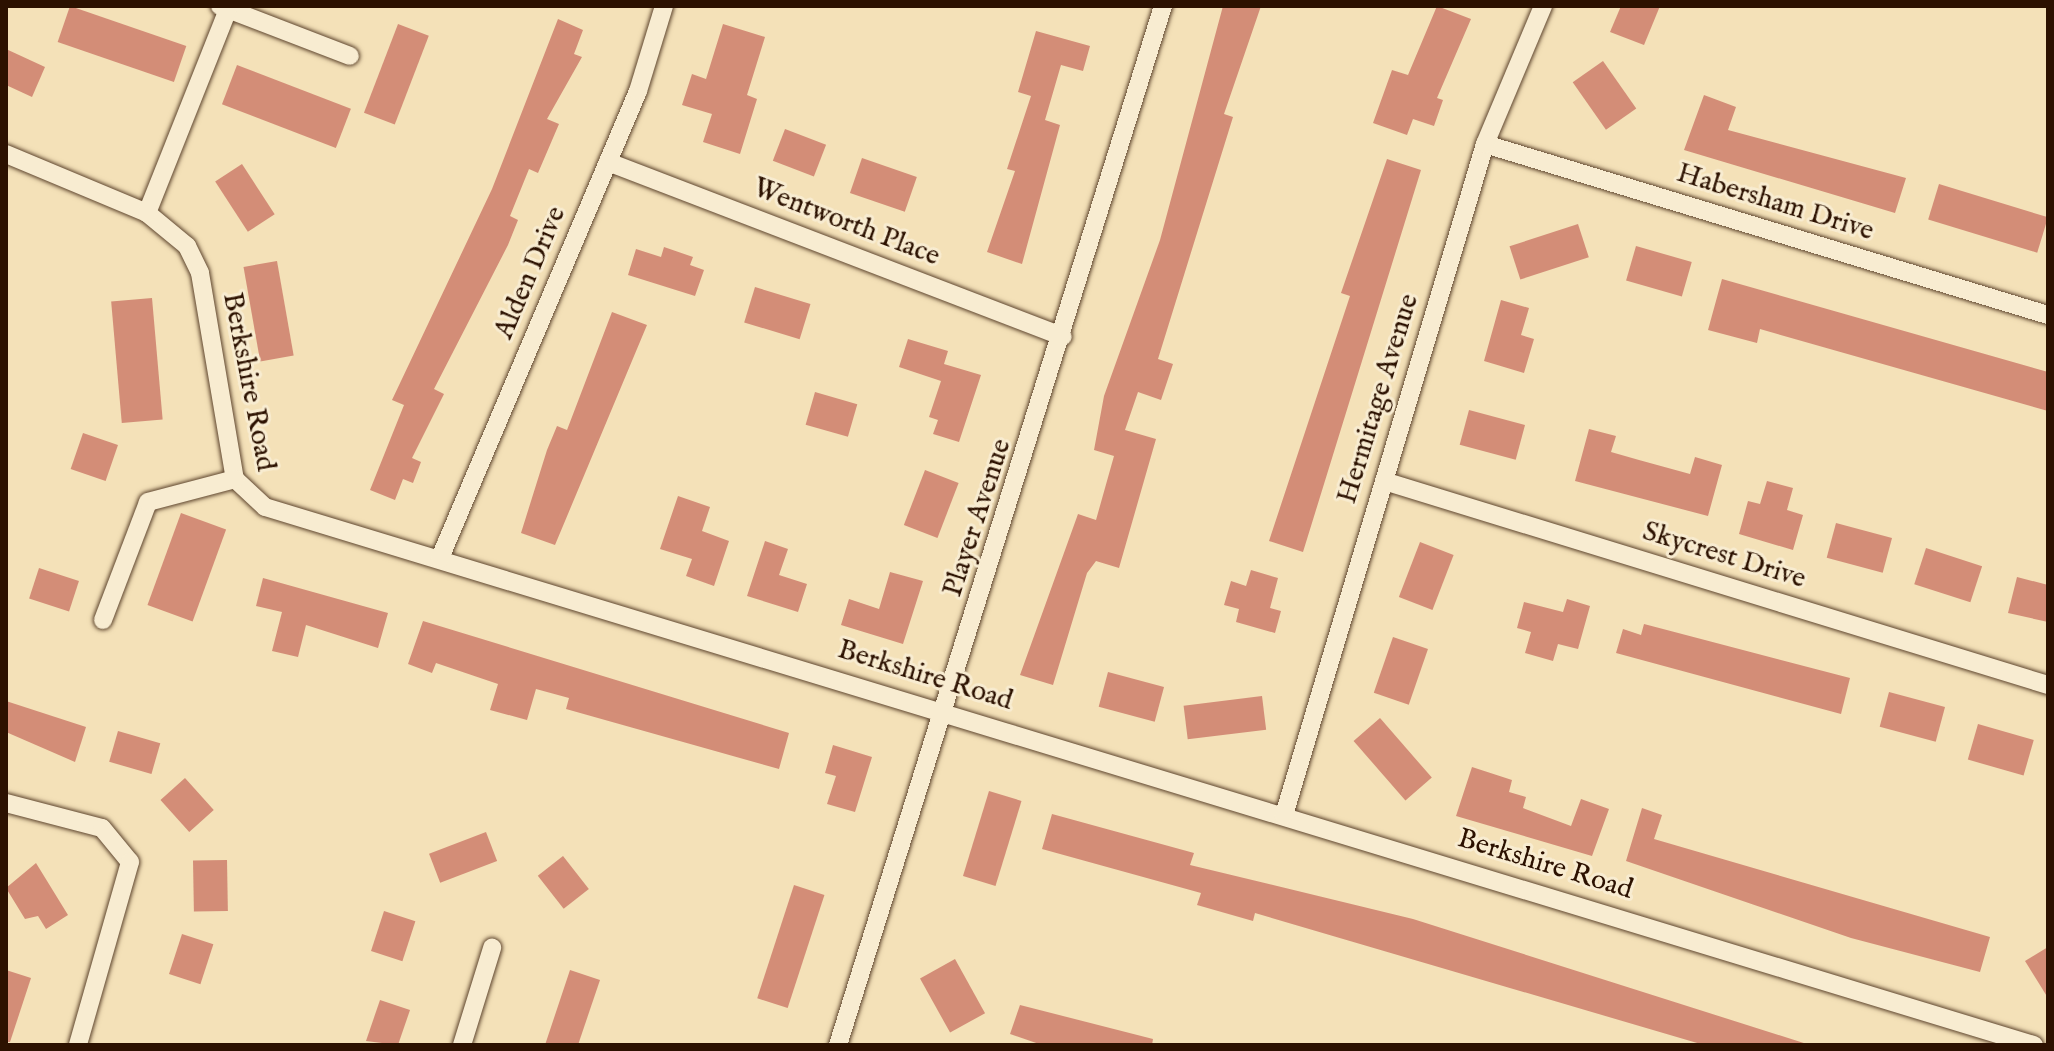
<!DOCTYPE html>
<html>
<head>
<meta charset="utf-8">
<style>
	body { margin:0 }
	#map { position:relative; width:2054px; height:1051px; overflow:hidden; background:#f4e1b8; font-family:"IM FELL English",serif }
	div>[style] { position:absolute }
	.building>* { inset:0; background:#d38d77; transform-origin:0 0 }
	.roads { filter:drop-shadow(0 0 2px #5e452e) drop-shadow(0 0 2px #5e452e) }
	.minor>* { height:18px; margin:-9px; padding:0 9px; transform-origin:9px; border-radius:9px; background:#f8ecd1 }
	span { translate:-50% -50%; white-space:nowrap; text-align:center; line-height:1.15; -webkit-text-stroke:6px #f8ecd1; paint-order:stroke }
	.street-label { font-size:28px; color:#2c1100 }
	.frame { position:absolute; inset:0; border:8px solid #2c1100; pointer-events:none }
</style>
</head>
<body>
<div id="map">
	<div class="building">
		<i style="left:70px;top:6px;width:123px;height:38px;rotate:19deg"></i>
		<i style="clip-path:polygon(1223px 6px,1261px 6px,1224px 114px,1233px 117px,1158px 359px,1173px 364px,1161px 400px,1138px 392px,1125px 430px,1156px 439px,1119px 568px,1096px 561px,1087px 573px,1053px 685px,1020px 675px,1078px 514px,1096px 520px,1114px 456px,1094px 450px,1104px 396px,1160px 240px)"></i>
		<i style="clip-path:polygon(1437px 6px,1471px 19px,1437px 98px,1443px 100px,1434px 126px,1413px 119px,1407px 135px,1373px 123px,1392px 70px,1408px 75px)"></i>
		<i style="clip-path:polygon(1621px 6px,1660px 6px,1644px 45px,1610px 32px)"></i>
		<i style="clip-path:polygon(558px 19px,583px 30px,574px 54px,582px 57px,547px 119px,559px 124px,538px 173px,529px 169px,510px 216px,518px 220px,508px 245px,434px 389px,444px 394px,412px 458px,421px 462px,413px 483px,403px 479px,395px 500px,370px 490px,404px 405px,392px 400px,492px 189px)"></i>
		<i style="left:398px;top:24px;width:33px;height:95px;rotate:21deg"></i>
		<i style="clip-path:polygon(723px 24px,765px 37px,747px 95px,757px 99px,740px 154px,703px 142px,712px 114px,682px 105px,692px 74px,706px 79px)"></i>
		<i style="clip-path:polygon(1036px 31px,1090px 46px,1083px 71px,1061px 65px,1045px 120px,1060px 125px,1022px 264px,987px 252px,1015px 171px,1007px 169px,1031px 96px,1018px 92px)"></i>
		<i style="clip-path:polygon(6px 49px,45px 67px,32px 97px,6px 85px)"></i>
		<i style="left:1603px;top:61px;width:58px;height:37px;rotate:55deg"></i>
		<i style="left:237px;top:65px;width:122px;height:42px;rotate:21deg"></i>
		<i style="clip-path:polygon(1704px 95px,1736px 107px,1728px 130px,1906px 178px,1895px 213px,1684px 150px)"></i>
		<i style="left:785px;top:129px;width:44px;height:34px;rotate:21deg"></i>
		<i style="left:862px;top:158px;width:58px;height:37px;rotate:19deg"></i>
		<i style="clip-path:polygon(1387px 159px,1421px 170px,1303px 552px,1269px 541px,1350px 296px,1341px 293px)"></i>
		<i style="left:242px;top:164px;width:60px;height:32px;rotate:57deg"></i>
		<i style="left:1939px;top:184px;width:114px;height:37px;rotate:17deg"></i>
		<i style="left:1578px;top:224px;width:35px;height:72px;rotate:72deg"></i>
		<i style="left:1636px;top:246px;width:58px;height:36px;rotate:16deg"></i>
		<i style="clip-path:polygon(664px 247px,693px 257px,690px 265px,704px 270px,695px 296px,628px 275px,636px 249px,661px 257px)"></i>
		<i style="left:277px;top:261px;width:96px;height:34px;rotate:80deg"></i>
		<i style="clip-path:polygon(1722px 279px,2048px 372px,2048px 411px,1760px 329px,1757px 343px,1708px 330px)"></i>
		<i style="left:755px;top:287px;width:58px;height:37px;rotate:17deg"></i>
		<i style="left:152px;top:298px;width:122px;height:41px;rotate:85deg"></i>
		<i style="clip-path:polygon(1501px 300px,1529px 308px,1521px 335px,1534px 339px,1524px 373px,1484px 361px)"></i>
		<i style="clip-path:polygon(612px 312px,647px 325px,555px 545px,521px 533px,547px 450px,557px 426px,567px 430px)"></i>
		<i style="clip-path:polygon(908px 339px,948px 351px,944px 364px,981px 375px,959px 442px,933px 434px,938px 420px,929px 417px,941px 381px,899px 367px)"></i>
		<i style="left:815px;top:392px;width:44px;height:34px;rotate:16deg"></i>
		<i style="left:1469px;top:410px;width:58px;height:36px;rotate:15deg"></i>
		<i style="clip-path:polygon(1589px 429px,1616px 436px,1611px 452px,1639px 460px,1690px 474px,1695px 457px,1722px 465px,1708px 516px,1575px 481px)"></i>
		<i style="left:83px;top:433px;width:37px;height:38px;rotate:19deg"></i>
		<i style="left:925px;top:470px;width:36px;height:59px;rotate:21deg"></i>
		<i style="clip-path:polygon(1767px 481px,1793px 488px,1787px 510px,1803px 515px,1793px 550px,1739px 534px,1748px 501px,1760px 504px)"></i>
		<i style="clip-path:polygon(678px 496px,710px 507px,702px 531px,729px 541px,714px 586px,686px 576px,692px 559px,660px 549px)"></i>
		<i style="left:181px;top:513px;width:48px;height:98px;rotate:20deg"></i>
		<i style="left:1836px;top:523px;width:58px;height:36px;rotate:15deg"></i>
		<i style="clip-path:polygon(765px 541px,788px 549px,779px 575px,807px 584px,798px 612px,747px 596px)"></i>
		<i style="left:1420px;top:542px;width:36px;height:59px;rotate:21deg"></i>
		<i style="left:1926px;top:548px;width:59px;height:38px;rotate:18deg"></i>
		<i style="left:39px;top:568px;width:42px;height:32px;rotate:18deg"></i>
		<i style="clip-path:polygon(1251px 570px,1278px 578px,1270px 608px,1281px 611px,1275px 633px,1236px 622px,1239px 609px,1224px 605px,1231px 581px,1246px 586px)"></i>
		<i style="clip-path:polygon(890px 572px,923px 581px,903px 644px,841px 625px,849px 599px,879px 609px)"></i>
		<i style="clip-path:polygon(2017px 577px,2048px 585px,2048px 622px,2008px 613px)"></i>
		<i style="clip-path:polygon(263px 578px,388px 613px,378px 648px,306px 625px,298px 657px,272px 651px,282px 612px,256px 606px)"></i>
		<i style="clip-path:polygon(1567px 599px,1590px 606px,1578px 649px,1558px 644px,1553px 661px,1525px 653px,1531px 632px,1517px 628px,1524px 602px,1563px 612px)"></i>
		<i style="clip-path:polygon(423px 621px,789px 733px,779px 769px,566px 709px,569px 698px,536px 689px,527px 720px,490px 710px,498px 684px,436px 663px,432px 673px,408px 664px)"></i>
		<i style="clip-path:polygon(1644px 624px,1850px 678px,1841px 714px,1616px 653px,1623px 629px,1641px 635px)"></i>
		<i style="left:1393px;top:637px;width:37px;height:59px;rotate:19deg"></i>
		<i style="left:1108px;top:672px;width:58px;height:36px;rotate:15deg"></i>
		<i style="left:1889px;top:692px;width:58px;height:36px;rotate:15deg"></i>
		<i style="left:1262px;top:696px;width:34px;height:79px;rotate:83deg"></i>
		<i style="clip-path:polygon(6px 701px,86px 727px,75px 762px,6px 732px)"></i>
		<i style="left:1380px;top:718px;width:79px;height:35px;rotate:49deg"></i>
		<i style="left:1978px;top:724px;width:58px;height:37px;rotate:16deg"></i>
		<i style="left:118px;top:731px;width:44px;height:32px;rotate:16deg"></i>
		<i style="clip-path:polygon(833px 745px,872px 757px,855px 812px,827px 804px,836px 776px,825px 773px)"></i>
		<i style="clip-path:polygon(1472px 767px,1512px 780px,1509px 792px,1526px 797px,1523px 808px,1571px 826px,1581px 799px,1609px 809px,1592px 856px,1456px 816px)"></i>
		<i style="left:185px;top:778px;width:43px;height:33px;rotate:48deg"></i>
		<i style="left:989px;top:791px;width:34px;height:89px;rotate:17deg"></i>
		<i style="clip-path:polygon(1642px 808px,1662px 815px,1654px 839px,1990px 937px,1980px 972px,1851px 938px,1626px 861px)"></i>
		<i style="clip-path:polygon(1052px 814px,1194px 853px,1190px 865px,1413px 919px,1810px 1045px,1704px 1045px,1255px 913px,1253px 921px,1197px 905px,1201px 893px,1042px 849px)"></i>
		<i style="left:486px;top:832px;width:31px;height:61px;rotate:69deg"></i>
		<i style="left:563px;top:856px;width:42px;height:32px;rotate:52deg"></i>
		<i style="left:227px;top:860px;width:51px;height:34px;rotate:89deg"></i>
		<i style="clip-path:polygon(36px 863px,68px 915px,46px 929px,38px 916px,25px 919px,6px 888px)"></i>
		<i style="left:794px;top:885px;width:32px;height:119px;rotate:18deg"></i>
		<i style="left:384px;top:911px;width:33px;height:42px;rotate:18deg"></i>
		<i style="left:182px;top:934px;width:33px;height:42px;rotate:18deg"></i>
		<i style="clip-path:polygon(2048px 947px,2048px 998px,2025px 961px)"></i>
		<i style="left:955px;top:959px;width:62px;height:40px;rotate:61deg"></i>
		<i style="clip-path:polygon(6px 970px,31px 978px,10px 1042px,6px 1042px)"></i>
		<i style="clip-path:polygon(570px 970px,600px 980px,578px 1045px,545px 1045px)"></i>
		<i style="clip-path:polygon(380px 1000px,410px 1010px,398px 1045px,366px 1041px)"></i>
		<i style="clip-path:polygon(1020px 1005px,1153px 1039px,1152px 1045px,1042px 1045px,1010px 1034px)"></i>
	</div>
	<div class="roads">
		<div class="minor">
			<i style="left:220px;top:6px;width:139px;rotate:21deg"></i>
			<i style="left:1485px;top:144px;width:588px;rotate:16.9deg"></i>
			<i style="left:6px;top:154px;width:153px;rotate:22.7deg"></i>
			<i style="left:147px;top:213px;width:52px;rotate:39.5deg"></i>
			<i style="left:187px;top:246px;width:30px;rotate:64deg"></i>
			<i style="left:200px;top:273px;width:209px;rotate:80.4deg"></i>
			<i style="left:235px;top:479px;width:41px;rotate:43deg"></i>
			<i style="left:265px;top:507px;width:1849px;rotate:16.92deg"></i>
			<i style="left:608px;top:162px;width:487px;rotate:21deg"></i>
			<i style="left:147px;top:213px;width:219px;rotate:-68.3deg"></i>
			<i style="left:1384px;top:481px;width:695px;rotate:17.08deg"></i>
			<i style="left:440px;top:558px;width:507px;rotate:-67.02deg"></i>
			<i style="left:638px;top:91px;width:89px;rotate:-73deg"></i>
			<i style="left:103px;top:620px;width:126px;rotate:-69.1deg"></i>
			<i style="left:148px;top:502px;width:90px;rotate:-14.8deg"></i>
			<i style="left:6px;top:803px;width:99px;rotate:14.6deg"></i>
			<i style="left:102px;top:828px;width:44px;rotate:50.5deg"></i>
			<i style="left:130px;top:862px;width:190px;rotate:105.9deg"></i>
			<i style="left:1284px;top:815px;width:700px;rotate:-73.32deg"></i>
			<i style="left:1485px;top:144px;width:150px;rotate:-67.2deg"></i>
			<i style="left:462px;top:1045px;width:102px;rotate:-72.8deg"></i>
			<i style="left:838px;top:1045px;width:1089px;rotate:-72.63deg"></i>
		</div>
	</div>
	<div class="street-label">
		<span style="left:1775px;top:203px;rotate:17deg">Habersham Drive</span>
		<span style="left:846px;top:223px;rotate:21deg">Wentworth Place</span>
		<span style="left:531px;top:273px;rotate:-67deg">Alden Drive</span>
		<span style="left:248px;top:382px;rotate:79deg">Berkshire Road</span>
		<span style="left:1379px;top:399px;rotate:-73deg">Hermitage Avenue</span>
		<span style="left:978px;top:518px;rotate:-72deg">Player Avenue</span>
		<span style="left:1724px;top:556px;rotate:17deg">Skycrest Drive</span>
		<span style="left:925px;top:676px;rotate:17deg">Berkshire Road</span>
		<span style="left:1545px;top:865px;rotate:17deg">Berkshire Road</span>
	</div>
	<div class="frame"></div>
</div>
</body>
</html>
